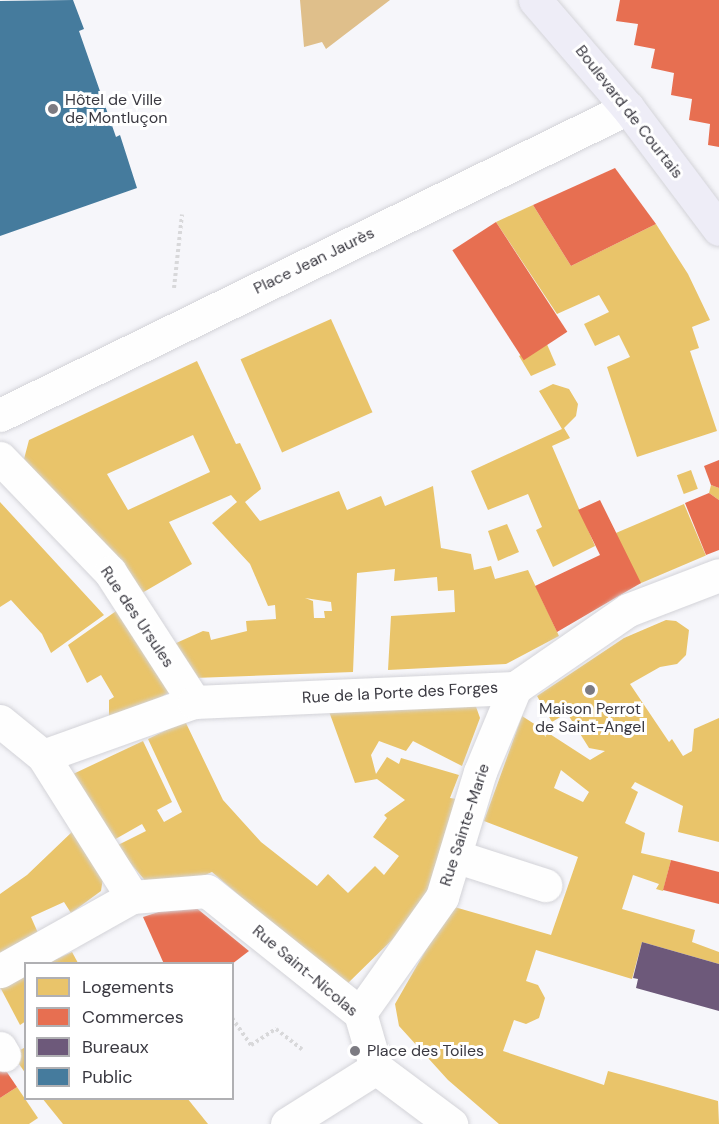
<!DOCTYPE html>
<html>
<head>
<meta charset="utf-8">
<style>
	body { margin:0 }
	#map { position:relative; width:719px; height:1124px; overflow:hidden; background:#f6f6fa; font-family:"DM Sans",sans-serif }
	div>[style] { position:absolute }
	.water>* { inset:0; background:#dfbf8b }
	.homes>* { inset:0; background:#e9c46a; transform-origin:0 0 }
	.shops>* { inset:0; background:#e76f51; transform-origin:0 0 }
	.offices>* { inset:0; background:#6d597a }
	.public>* { inset:0; background:#457b9d }
	.path>* { height:4px; margin-top:-2px; transform-origin:0; background:repeating-linear-gradient(90deg,#d8d8da 0 3px,transparent 0 6px) }
	.roads { filter:drop-shadow(0 0 2px #d3d3d8) drop-shadow(0 0 2px #d3d3d8) }
	.minor>* { height:33px; margin:-16.5px; padding:0 16.5px; transform-origin:16.5px; border-radius:16.5px; background:#fefefe }
	.major>* { height:33px; margin:-16.5px; padding:0 16.5px; transform-origin:16.5px; border-radius:16.5px; background:#eeedf7 }
	.dots>* { width:16px; height:16px; translate:-50% -50%; box-sizing:border-box; border:3px solid #fff; border-radius:50% }
	span { translate:-50% -50%; white-space:nowrap; text-align:center; line-height:1.15; -webkit-text-stroke:6px #fff; paint-order:stroke }
	.poi-label { font-size:16px; color:#3a3941 }
	.left { translate:0 -50%; text-align:left }
	.street-label { font-size:16px; color:#3a3941 }
	.legend { position:absolute; left:24px; top:962px; width:210px; height:138px; box-sizing:border-box; background:#fff; border:2px solid #b0b0b3; margin:0; padding:8px 10px; list-style:none; font-size:18px; color:#3a3941 }
	.legend li { display:flex; align-items:center; gap:12px; height:30px }
	.legend b { width:30px; border:2px solid #b0b0b3 }
</style>
</head>
<body>
<div id="map">
	<div class="water">
		<i style="clip-path:polygon(300px 0,390px 0,326px 49px,322px 42px,304px 47px)"></i>
	</div>
	<div class="homes">
		<i style="clip-path:polygon(533px 205px,571px 266px,656px 224px,688px 274px,710px 320px,692px 327px,699px 348px,690px 351px,717px 431px,637px 457px,607px 367px,630px 357px,619px 335px,595px 346px,584px 324px,609px 312px,599px 295px,557px 314px,496px 222px)"></i>
		<i style="left:331px;top:319px;width:102px;height:99px;rotate:66deg"></i>
		<i style="clip-path:polygon(546px 342px,556px 365px,531px 376px,519px 356px)"></i>
		<i style="clip-path:polygon(evenodd,197px 361px,236px 444px,240px 443px,260px 485px,261px 489px,245px 502px,260px 521px,339px 491px,347px 510px,381px 496px,385px 506px,433px 486px,441px 548px,471px 554px,474px 570px,491px 566px,495px 579px,528px 570px,559px 636px,506px 664px,388px 670px,391px 616px,455px 612px,454px 590px,438px 591px,437px 577px,394px 581px,395px 569px,357px 573px,353px 672px,194px 678px,174px 644px,203px 631px,209px 632px,211px 640px,247px 631px,246px 621px,276px 619px,275px 605px,268px 606px,250px 564px,212px 523px,237px 502px,231px 495px,169px 522px,192px 564px,142px 593px,24px 459px,29px 440px,197px 361px,193px 435px,210px 472px,128px 510px,107px 474px,193px 435px,197px 361px,305px 598px,331px 602px,332px 611px,324px 611px,325px 618px,314px 618px,313px 601px,305px 598px)"></i>
		<i style="clip-path:polygon(553px 384px,569px 389px,578px 404px,576px 416px,564px 428px,570px 438px,552px 446px,595px 546px,553px 567px,536px 530px,542px 527px,528px 494px,488px 510px,471px 471px,562px 429px,539px 391px)"></i>
		<i style="left:691px;top:470px;width:20px;height:15px;rotate:70deg"></i>
		<i style="clip-path:polygon(711px 485px,719px 488px,719px 500px,709px 493px)"></i>
		<i style="clip-path:polygon(0 502px,104px 615px,51px 653px,42px 634px,11px 600px,0 607px)"></i>
		<i style="left:684px;top:504px;width:56px;height:74px;rotate:67deg"></i>
		<i style="clip-path:polygon(507px 524px,519px 552px,498px 561px,488px 531px)"></i>
		<i style="clip-path:polygon(119px 609px,170px 692px,125px 717px,109px 717px,109px 700px,114px 697px,101px 675px,87px 683px,68px 645px)"></i>
		<i style="clip-path:polygon(evenodd,666px 620px,676px 621px,689px 630px,686px 655px,677px 664px,660px 667px,630px 684px,669px 742px,672px 739px,683px 756px,692px 751px,694px 729px,719px 718px,719px 842px,678px 832px,683px 806px,635px 782px,631px 788px,638px 792px,625px 823px,645px 833px,641px 853px,671px 860px,663px 891px,656px 889px,659px 884px,633px 875px,622px 909px,695px 930px,692px 942px,719px 952px,719px 964px,642px 942px,632px 979px,536px 950px,526px 981px,538px 985px,545px 998px,539px 1018px,526px 1024px,514px 1020px,503px 1051px,604px 1085px,608px 1071px,718px 1101px,719px 1124px,499px 1124px,448px 1080px,399px 1026px,395px 1004px,451px 906px,551px 935px,578px 857px,484px 821px,522px 716px,590px 760px,605px 751px,589px 748px,567px 713px,552px 722px,537px 696px,624px 638px,666px 620px,561px 770px,589px 792px,583px 802px,554px 788px,561px 770px)"></i>
		<i style="clip-path:polygon(474px 701px,480px 718px,462px 766px,413px 741px,406px 751px,379px 741px,371px 755px,376px 774px,387px 757px,399px 764px,401px 758px,459px 775px,450px 798px,456px 799px,436px 885px,398px 934px,345px 986px,212px 872px,191px 881px,148px 884px,116px 846px,146px 831px,142px 824px,112px 841px,71px 775px,143px 741px,172px 802px,157px 810px,164px 822px,182px 812px,148px 739px,185px 721px,223px 800px,261px 842px,317px 886px,328px 874px,348px 893px,375px 866px,384px 875px,399px 856px,373px 837px,387px 818px,384px 815px,405px 800px,377px 779px,355px 783px,327px 706px)"></i>
		<i style="clip-path:polygon(73px 831px,103px 878px,101px 891px,71px 913px,64px 902px,31px 917px,38px 933px,0 953px,0 894px,27px 875px)"></i>
		<i style="clip-path:polygon(72px 952px,78px 963px,48px 963px)"></i>
		<i style="clip-path:polygon(26px 975px,26px 1021px,20px 1025px,0 987px)"></i>
		<i style="clip-path:polygon(26px 1047px,26px 1074px,12px 1054px)"></i>
		<i style="clip-path:polygon(17px 1087px,38px 1118px,29px 1124px,0 1124px,0 1098px)"></i>
		<i style="clip-path:polygon(42px 1098px,187px 1098px,208px 1124px,63px 1124px)"></i>
	</div>
	<div class="shops">
		<i style="clip-path:polygon(620px 0,719px 0,719px 147px,708px 145px,710px 124px,689px 120px,692px 99px,671px 95px,674px 73px,651px 68px,655px 49px,634px 45px,638px 24px,616px 21px)"></i>
		<i style="clip-path:polygon(615px 168px,656px 224px,571px 266px,533px 205px)"></i>
		<i style="left:496px;top:222px;width:131px;height:52px;rotate:57deg"></i>
		<i style="clip-path:polygon(719px 460px,719px 488px,711px 485px,704px 466px)"></i>
		<i style="clip-path:polygon(709px 493px,719px 500px,719px 550px,706px 555px,685px 503px)"></i>
		<i style="clip-path:polygon(600px 500px,641px 583px,557px 632px,535px 586px,600px 555px,578px 510px)"></i>
		<i style="clip-path:polygon(671px 860px,719px 872px,719px 904px,663px 890px)"></i>
		<i style="clip-path:polygon(177px 906px,194px 906px,249px 951px,232px 964px,164px 964px,143px 917px)"></i>
		<i style="clip-path:polygon(0 1062px,17px 1087px,0 1098px)"></i>
	</div>
	<div class="offices">
		<i style="clip-path:polygon(642px 942px,719px 964px,719px 1011px,636px 988px,638px 979px,633px 978px)"></i>
	</div>
	<div class="public">
		<i style="clip-path:polygon(73px 0,84px 29px,79px 31px,116px 137px,120px 135px,137px 188px,0 236px,0 1px)"></i>
	</div>
	<div class="path">
		<i style="left:174px;top:288px;width:74px;rotate:-83.8deg"></i>
		<i style="left:232px;top:1018px;width:33px;rotate:55deg"></i>
		<i style="left:251px;top:1045px;width:30px;rotate:-33deg"></i>
		<i style="left:276px;top:1029px;width:33px;rotate:38deg"></i>
	</div>
	<div class="roads">
		<div class="minor">
			<i style="left:0;top:415px;width:699px;rotate:-26.05deg"></i>
			<i style="left:0;top:458px;width:158px;rotate:46deg"></i>
			<i style="left:110px;top:572px;width:155px;rotate:57.1deg"></i>
			<i style="left:0;top:721px;width:55px;rotate:39.1deg"></i>
			<i style="left:43px;top:756px;width:167px;rotate:57.7deg"></i>
			<i style="left:43px;top:756px;width:160px;rotate:-19.7deg"></i>
			<i style="left:194px;top:702px;width:321px;rotate:-2.5deg"></i>
			<i style="left:515px;top:688px;width:137px;rotate:-34.6deg"></i>
			<i style="left:628px;top:610px;width:97px;rotate:-21deg"></i>
			<i style="left:455px;top:856px;width:95px;rotate:17.9deg"></i>
			<i style="left:0;top:971px;width:151px;rotate:-29.3deg"></i>
			<i style="left:132px;top:897px;width:75px;rotate:-4.6deg"></i>
			<i style="left:207px;top:891px;width:196px;rotate:38.6deg"></i>
			<i style="left:360px;top:1013px;width:57px;rotate:73.8deg"></i>
			<i style="left:360px;top:1013px;width:142px;rotate:-54.7deg"></i>
			<i style="left:442px;top:897px;width:131px;rotate:-73.1deg"></i>
			<i style="left:480px;top:772px;width:91px;rotate:-67.4deg"></i>
			<i style="left:0;top:1048px;width:8px;rotate:60deg"></i>
			<i style="left:376px;top:1068px;width:94px;rotate:36.7deg"></i>
			<i style="left:287px;top:1124px;width:105px;rotate:-32.2deg"></i>
		</div>
		<div class="major">
			<i style="left:535px;top:0;width:143px;rotate:49.3deg"></i>
			<i style="left:628px;top:108px;width:151px;rotate:53.1deg"></i>
		</div>
	</div>
	<div class="dots">
		<i style="left:53px;top:109px;background:#7c7b82"></i>
		<i style="left:590px;top:690px;background:#7c7b82"></i>
		<i style="left:355px;top:1051px;background:#7c7b82"></i>
	</div>
	<div class="poi-label">
		<span class="left" style="left:65px;top:109px">Hôtel de Ville<br>de Montluçon</span>
		<span style="left:590px;top:718px">Maison Perrot<br>de Saint-Angel</span>
		<span class="left" style="left:367px;top:1051px">Place des Toiles</span>
	</div>
	<div class="street-label">
		<span style="left:629px;top:112px;rotate:52deg">Boulevard de Courtais</span>
		<span style="left:314px;top:261px;rotate:-26deg">Place Jean Jaurès</span>
		<span style="left:137px;top:617px;rotate:56deg">Rue des Ursules</span>
		<span style="left:400px;top:693px;rotate:-3deg">Rue de la Porte des Forges</span>
		<span style="left:465px;top:825px;rotate:-72deg">Rue Sainte-Marie</span>
		<span style="left:305px;top:971px;rotate:40deg">Rue Saint-Nicolas</span>
	</div>
	<ul class="legend">
	<li><b style="height:16px;background:#e9c46a"></b>Logements</li>
	<li><b style="height:16px;background:#e76f51"></b>Commerces</li>
	<li><b style="height:16px;background:#6d597a"></b>Bureaux</li>
	<li><b style="height:16px;background:#457b9d"></b>Public</li>
	</ul>
</div>
</body>
</html>
